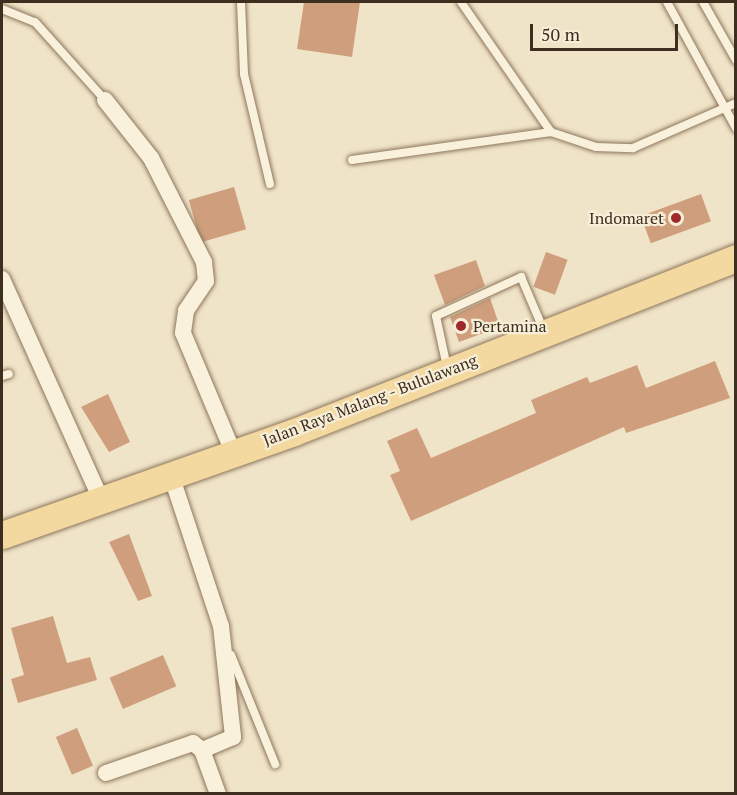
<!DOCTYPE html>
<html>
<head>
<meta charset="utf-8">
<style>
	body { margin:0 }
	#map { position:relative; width:737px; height:795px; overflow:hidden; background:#f0e4c8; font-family:"PT Serif",serif }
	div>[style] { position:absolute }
	.building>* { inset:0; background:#cf9f7d; transform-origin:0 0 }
	.roads { filter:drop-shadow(0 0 2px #8d765c) drop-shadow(0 0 2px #8d765c) }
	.service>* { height:8px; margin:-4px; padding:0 4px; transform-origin:4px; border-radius:4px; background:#faf1dc }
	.minor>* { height:16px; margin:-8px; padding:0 8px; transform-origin:8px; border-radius:8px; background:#faf1dc }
	.primary>* { height:27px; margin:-13.5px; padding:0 13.5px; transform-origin:13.5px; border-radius:13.5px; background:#f3d9a0 }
	.dots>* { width:16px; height:16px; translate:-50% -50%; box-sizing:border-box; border:3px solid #f7eed8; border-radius:50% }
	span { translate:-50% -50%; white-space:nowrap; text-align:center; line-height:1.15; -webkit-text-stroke:4.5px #f7eed8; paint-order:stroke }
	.poi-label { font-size:16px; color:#3d2e20 }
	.right { translate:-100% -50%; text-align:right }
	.left { translate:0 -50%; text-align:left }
	.street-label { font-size:16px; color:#3d2e20 }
	.frame { position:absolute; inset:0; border:3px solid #3d2e20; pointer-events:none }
	.scale { position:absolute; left:530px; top:24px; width:148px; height:27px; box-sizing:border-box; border:3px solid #3d2e20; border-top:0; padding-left:8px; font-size:18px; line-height:21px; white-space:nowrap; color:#3d2e20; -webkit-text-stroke:4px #f7eed8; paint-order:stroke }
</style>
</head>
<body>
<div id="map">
	<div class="building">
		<i style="clip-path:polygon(304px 2px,360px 2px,352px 57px,297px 49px)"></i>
		<i style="left:234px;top:187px;width:44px;height:47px;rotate:74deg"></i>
		<i style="left:701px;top:194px;width:29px;height:64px;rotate:70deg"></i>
		<i style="left:546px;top:252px;width:23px;height:37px;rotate:20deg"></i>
		<i style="clip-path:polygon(476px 260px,485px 286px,445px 305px,434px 275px)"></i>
		<i style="clip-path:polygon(490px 298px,500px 327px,459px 342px,450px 317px)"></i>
		<i style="clip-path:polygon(715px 361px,730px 398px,626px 433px,624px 427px,411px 521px,390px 475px,400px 471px,387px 441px,417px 428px,431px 458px,536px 413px,531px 400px,587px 377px,590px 383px,637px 365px,646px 388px)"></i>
		<i style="clip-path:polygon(108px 394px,130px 442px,109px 452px,81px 407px)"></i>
		<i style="clip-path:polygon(129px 534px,152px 596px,138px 601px,109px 542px)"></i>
		<i style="clip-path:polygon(53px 616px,67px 663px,90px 657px,97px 680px,18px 703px,11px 679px,24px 675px,11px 628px)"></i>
		<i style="left:163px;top:655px;width:34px;height:58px;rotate:67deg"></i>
		<i style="left:77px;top:728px;width:41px;height:23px;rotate:67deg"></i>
	</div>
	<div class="roads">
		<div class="service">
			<i style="left:241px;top:2px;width:72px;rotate:87.6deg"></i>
			<i style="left:244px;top:74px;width:113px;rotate:76.7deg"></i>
			<i style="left:461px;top:2px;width:158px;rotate:55.3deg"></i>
			<i style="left:667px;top:2px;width:144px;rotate:61.3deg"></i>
			<i style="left:703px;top:2px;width:67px;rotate:60.4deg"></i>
			<i style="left:2px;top:9px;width:35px;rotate:22deg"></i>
			<i style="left:35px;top:22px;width:105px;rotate:48.1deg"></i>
			<i style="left:352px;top:160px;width:201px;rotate:-8deg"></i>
			<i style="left:551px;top:132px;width:47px;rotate:18.4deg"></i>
			<i style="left:596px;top:147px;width:37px;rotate:2deg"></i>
			<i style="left:633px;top:148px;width:112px;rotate:-23.6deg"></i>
			<i style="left:447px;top:367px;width:52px;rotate:-102.2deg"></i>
			<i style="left:436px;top:316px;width:94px;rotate:-24.6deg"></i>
			<i style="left:521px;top:277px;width:59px;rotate:66.9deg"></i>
			<i style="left:2px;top:376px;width:7px;rotate:-16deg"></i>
			<i style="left:231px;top:655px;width:118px;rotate:68deg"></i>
		</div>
		<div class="minor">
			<i style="left:105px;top:100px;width:74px;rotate:51.6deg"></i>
			<i style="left:151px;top:158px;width:117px;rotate:63deg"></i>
			<i style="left:204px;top:262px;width:19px;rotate:84deg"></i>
			<i style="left:206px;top:281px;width:36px;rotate:124deg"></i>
			<i style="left:186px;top:311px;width:22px;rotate:98deg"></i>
			<i style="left:183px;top:333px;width:129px;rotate:67.2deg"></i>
			<i style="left:2px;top:279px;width:243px;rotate:65.8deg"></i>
			<i style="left:171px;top:475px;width:159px;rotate:71.7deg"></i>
			<i style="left:221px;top:626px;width:112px;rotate:83.8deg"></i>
			<i style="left:233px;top:737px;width:34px;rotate:157deg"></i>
			<i style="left:106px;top:773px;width:92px;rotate:-19deg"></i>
			<i style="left:193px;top:743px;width:11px;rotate:38deg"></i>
			<i style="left:202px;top:750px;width:47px;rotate:70deg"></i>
		</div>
		<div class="primary">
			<i style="left:2px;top:535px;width:310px;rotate:-19.4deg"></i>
			<i style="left:294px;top:432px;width:475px;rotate:-21.5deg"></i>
		</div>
	</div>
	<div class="dots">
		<i style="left:676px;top:218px;background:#9e2a2b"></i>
		<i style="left:461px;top:326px;background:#9e2a2b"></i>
	</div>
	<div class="poi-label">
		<span class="right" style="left:664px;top:218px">Indomaret</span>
		<span class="left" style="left:473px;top:326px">Pertamina</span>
	</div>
	<div class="street-label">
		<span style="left:370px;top:400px;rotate:-21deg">Jalan Raya Malang - Bululawang</span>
	</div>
	<div class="frame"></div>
	<div class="scale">50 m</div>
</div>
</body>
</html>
